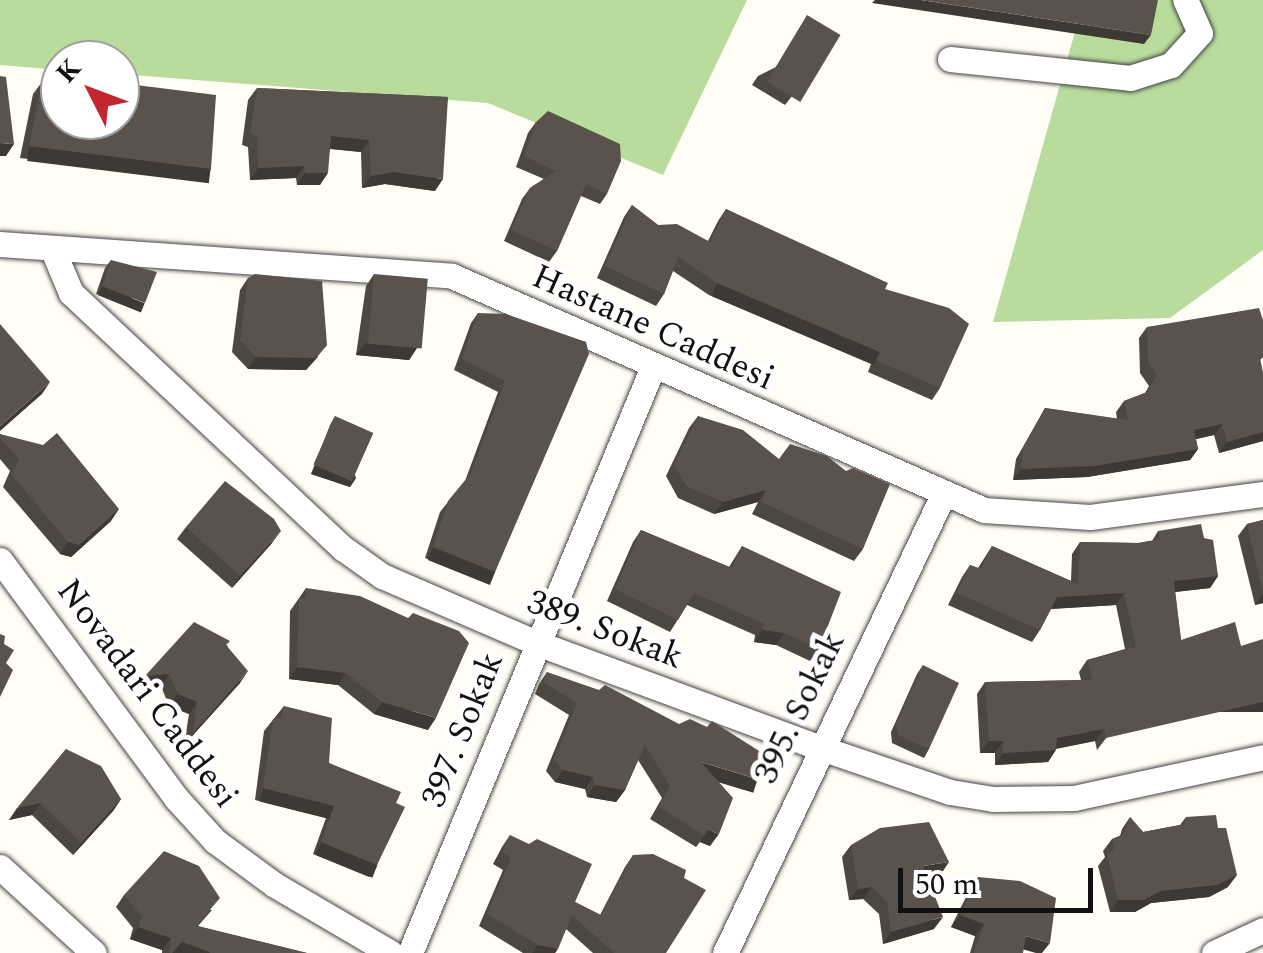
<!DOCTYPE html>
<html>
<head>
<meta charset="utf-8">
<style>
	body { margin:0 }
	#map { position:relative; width:1263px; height:953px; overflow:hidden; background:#fffdf5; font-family:Spectral,serif }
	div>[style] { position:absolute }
	.forest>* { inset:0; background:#b9dc9c }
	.roads { filter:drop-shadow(0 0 2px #444) drop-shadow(0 0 2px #444) }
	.street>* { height:25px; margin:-12.5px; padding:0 12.5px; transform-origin:12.5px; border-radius:12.5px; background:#fff }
	.wall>* { inset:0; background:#4d4742 }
	.shaded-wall>* { inset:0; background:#3f3936; transform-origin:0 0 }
	.building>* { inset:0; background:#5a524d; transform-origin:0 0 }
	span { translate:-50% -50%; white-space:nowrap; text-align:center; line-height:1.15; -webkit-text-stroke:10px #fff; paint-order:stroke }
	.street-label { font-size:35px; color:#111 }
	.north { position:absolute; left:40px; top:40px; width:100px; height:100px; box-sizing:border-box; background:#fff; border:2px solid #a0a0a0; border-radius:50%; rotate:312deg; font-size:28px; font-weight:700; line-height:40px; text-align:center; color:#111 }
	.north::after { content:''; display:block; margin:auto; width:35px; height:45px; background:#c4262e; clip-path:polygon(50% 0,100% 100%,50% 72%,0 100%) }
	.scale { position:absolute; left:898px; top:868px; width:195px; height:45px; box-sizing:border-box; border:5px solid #111; border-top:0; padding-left:12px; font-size:30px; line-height:35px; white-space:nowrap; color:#111; -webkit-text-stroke:8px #fff; paint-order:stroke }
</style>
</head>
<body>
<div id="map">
	<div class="forest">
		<i style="clip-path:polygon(0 0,747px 0,663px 175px,488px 103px,120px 74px,120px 60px,60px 60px,60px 70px,0 65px)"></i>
		<i style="clip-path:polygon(1084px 0,1263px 0,1263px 250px,1170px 318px,993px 322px)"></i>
	</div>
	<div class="roads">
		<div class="street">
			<i style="left:950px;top:59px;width:181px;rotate:6deg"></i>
			<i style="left:1130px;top:78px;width:43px;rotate:-17.6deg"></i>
			<i style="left:1171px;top:65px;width:43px;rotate:-47.8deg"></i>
			<i style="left:1200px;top:33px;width:36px;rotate:-114deg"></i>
			<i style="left:0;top:244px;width:453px;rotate:4deg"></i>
			<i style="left:452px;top:276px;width:581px;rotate:23.74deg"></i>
			<i style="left:984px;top:510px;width:106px;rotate:3.8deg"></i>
			<i style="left:1090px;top:517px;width:175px;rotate:-7.6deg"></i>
			<i style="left:52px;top:248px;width:49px;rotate:67.1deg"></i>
			<i style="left:71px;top:293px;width:374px;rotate:43.2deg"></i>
			<i style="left:344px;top:549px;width:47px;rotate:35.4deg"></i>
			<i style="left:382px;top:576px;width:169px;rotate:23.4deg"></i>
			<i style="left:537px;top:643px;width:300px;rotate:20.3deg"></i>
			<i style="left:818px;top:747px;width:139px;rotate:18.8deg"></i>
			<i style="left:950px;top:792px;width:44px;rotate:9.2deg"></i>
			<i style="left:993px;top:799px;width:81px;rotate:-0.7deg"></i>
			<i style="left:1074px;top:798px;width:193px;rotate:-12.2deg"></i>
			<i style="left:0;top:560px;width:296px;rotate:53.5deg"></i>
			<i style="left:176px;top:798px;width:58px;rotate:47.8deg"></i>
			<i style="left:215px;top:841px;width:74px;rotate:36.3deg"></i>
			<i style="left:275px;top:885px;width:134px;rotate:30.4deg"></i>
			<i style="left:0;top:867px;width:127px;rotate:42.5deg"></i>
			<i style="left:410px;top:953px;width:632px;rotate:-67.49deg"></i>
			<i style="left:725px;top:953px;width:507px;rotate:-64.55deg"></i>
			<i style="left:1214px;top:953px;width:54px;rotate:-25.1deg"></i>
		</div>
	</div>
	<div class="wall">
		<i style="clip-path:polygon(840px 35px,785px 105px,752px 85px,758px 76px)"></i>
		<i style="clip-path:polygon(42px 82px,211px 169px,202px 181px,20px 158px,33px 94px)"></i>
		<i style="clip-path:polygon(257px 88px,448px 97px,435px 191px,385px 184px,362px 188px,361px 152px,330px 149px,320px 185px,297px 185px,296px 178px,250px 180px,248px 147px,242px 145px,248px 100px)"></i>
		<i style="clip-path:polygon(536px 122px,607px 194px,600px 204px,581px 196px,557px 251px,549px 262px,504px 241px,522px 199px,530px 188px,544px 179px,516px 167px,528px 133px)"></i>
		<i style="clip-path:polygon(632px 205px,658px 225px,708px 241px,718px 221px,726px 209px,885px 289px,940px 388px,932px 400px,868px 372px,871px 364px,709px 295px,673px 271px,664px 294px,656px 306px,597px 278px,624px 217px)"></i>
		<i style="clip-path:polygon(111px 260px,139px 311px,96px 294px,105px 268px)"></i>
		<i style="clip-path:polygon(374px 274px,417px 348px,409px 360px,356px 355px,366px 286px)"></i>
		<i style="clip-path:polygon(248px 278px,318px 357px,306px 370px,248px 369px,232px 352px,240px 290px)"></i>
		<i style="clip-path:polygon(478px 313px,586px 342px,495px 572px,487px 583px,425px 558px,440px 512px,465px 481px,498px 392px,454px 370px,471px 323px)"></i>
		<i style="clip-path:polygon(1263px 320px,1263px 357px,1260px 360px,1263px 373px,1263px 441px,1219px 453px,1214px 435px,1196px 439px,1198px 449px,1190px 460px,1087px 477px,1013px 480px,1016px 459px,1045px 408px,1117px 419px,1116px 412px,1124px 401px,1145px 393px,1149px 386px,1140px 373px,1139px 338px,1147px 327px)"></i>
		<i style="clip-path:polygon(335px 416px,356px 478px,350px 487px,311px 474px,330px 425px)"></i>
		<i style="clip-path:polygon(698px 416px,863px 549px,854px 561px,752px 514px,758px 502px,714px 514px,678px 498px,666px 476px,689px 428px)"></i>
		<i style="clip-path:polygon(0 434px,111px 521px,71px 557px,60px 554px,3px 487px,10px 471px,0 459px)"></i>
		<i style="clip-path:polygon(1263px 520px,1263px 603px,1255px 605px,1238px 536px,1247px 524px)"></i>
		<i style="clip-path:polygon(186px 527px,272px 543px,232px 588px,177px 539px)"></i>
		<i style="clip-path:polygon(641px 530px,729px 567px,742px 546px,819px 649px,810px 661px,776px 645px,754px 642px,755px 635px,687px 605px,670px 632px,607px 601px,633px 542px)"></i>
		<i style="clip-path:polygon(1158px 531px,1204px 538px,1218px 576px,1210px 588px,1175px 592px,1181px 640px,1097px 750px,1095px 741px,1056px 749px,1048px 762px,995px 765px,995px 753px,980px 753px,977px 694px,985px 682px,1081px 680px,1079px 672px,1087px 660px,1125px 649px,1116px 605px,1051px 609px,1040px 630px,1032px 642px,948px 605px,962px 577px,970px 565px,978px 568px,992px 546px,1071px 581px,1072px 554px,1080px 542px,1138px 543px,1152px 541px)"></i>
		<i style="clip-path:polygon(306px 588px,428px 730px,374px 714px,338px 685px,289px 679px,290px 611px)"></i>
		<i style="clip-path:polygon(227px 645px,240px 683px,184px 745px,189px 714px,169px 706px,161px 686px,136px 688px,145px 676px)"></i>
		<i style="clip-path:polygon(923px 665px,929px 749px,924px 758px,892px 743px,891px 732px,917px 674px)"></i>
		<i style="clip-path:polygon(547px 672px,749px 791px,718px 782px,710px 846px,700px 842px,696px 847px,650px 819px,662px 798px,638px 760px,625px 790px,616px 802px,587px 797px,585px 789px,555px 782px,546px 771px,569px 715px,535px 694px,539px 684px)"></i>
		<i style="clip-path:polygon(284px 706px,329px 763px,396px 803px,377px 865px,369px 877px,313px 854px,326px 818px,255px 800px,264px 731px)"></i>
		<i style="clip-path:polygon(66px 749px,121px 799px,113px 811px,73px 855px,32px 815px,9px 820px)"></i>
		<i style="clip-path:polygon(1130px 817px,1143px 832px,1180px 825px,1186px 817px,1228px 887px,1209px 897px,1151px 903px,1135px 912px,1110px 912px,1098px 866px,1105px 857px,1103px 851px,1112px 839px,1120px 836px,1122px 829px)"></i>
		<i style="clip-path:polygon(510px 835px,575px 902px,600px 915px,625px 867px,633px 855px,666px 953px,593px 953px,566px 929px,555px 953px,523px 953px,479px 926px,503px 870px,493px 864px,502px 847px)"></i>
		<i style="clip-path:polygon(851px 845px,941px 874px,927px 876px,934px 929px,883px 944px,879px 914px,863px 899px,849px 900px,842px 857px)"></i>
		<i style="clip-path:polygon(978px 877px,1023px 949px,1023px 953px,970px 953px,975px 936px,951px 927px,970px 889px)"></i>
		<i style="clip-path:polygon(124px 895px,212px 910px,198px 926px,307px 953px,162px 953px,162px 950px,130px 939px,133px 928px,116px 907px)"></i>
	</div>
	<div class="shaded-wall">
		<i style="clip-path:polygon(875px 0,921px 0,1151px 35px,1144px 44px,872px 3px)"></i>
		<i style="clip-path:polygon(331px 136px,369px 140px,361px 152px,323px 148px)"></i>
		<i style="clip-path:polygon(0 143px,14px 144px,6px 156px,0 156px)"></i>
		<i style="left:29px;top:146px;width:183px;height:15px;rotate:7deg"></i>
		<i style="clip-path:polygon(304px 166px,296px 178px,250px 180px,258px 168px)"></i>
		<i style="clip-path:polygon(393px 172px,443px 179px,435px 191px,385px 184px,362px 188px,371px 176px)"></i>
		<i style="clip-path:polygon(305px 173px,328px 173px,320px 185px,297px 185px)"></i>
		<i style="left:717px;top:283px;width:177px;height:14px;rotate:23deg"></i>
		<i style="left:102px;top:286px;width:46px;height:10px;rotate:22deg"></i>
		<i style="clip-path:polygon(365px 343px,417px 348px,409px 360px,356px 355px)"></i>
		<i style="clip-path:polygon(327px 345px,306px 370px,248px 369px,256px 357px)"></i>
		<i style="clip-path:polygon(50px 382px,42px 394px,0 431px,0 426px)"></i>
		<i style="clip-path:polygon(1222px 424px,1214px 435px,1187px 441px,1194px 430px)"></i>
		<i style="clip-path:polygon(1263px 432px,1263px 441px,1219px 453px,1227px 442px)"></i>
		<i style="clip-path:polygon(1198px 449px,1190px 460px,1087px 477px,1013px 480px,1021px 469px)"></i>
		<i style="clip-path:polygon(316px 466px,356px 478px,350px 487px,311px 474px)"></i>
		<i style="clip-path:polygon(766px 490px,758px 502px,714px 514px,723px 502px)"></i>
		<i style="clip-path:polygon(119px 509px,111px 521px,71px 557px,60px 554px,68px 542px)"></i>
		<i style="clip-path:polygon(281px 531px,272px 543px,232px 588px,240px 576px)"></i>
		<i style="left:433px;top:547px;width:67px;height:14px;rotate:22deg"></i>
		<i style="clip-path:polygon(1218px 576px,1210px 588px,1166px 593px,1174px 581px)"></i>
		<i style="clip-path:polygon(1124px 593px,1116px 605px,1049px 609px,1057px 597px)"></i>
		<i style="clip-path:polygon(1263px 594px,1263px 603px,1255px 605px)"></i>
		<i style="clip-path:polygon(763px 630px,784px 633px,776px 645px,754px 642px)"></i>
		<i style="clip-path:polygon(297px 667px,346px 673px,338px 685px,289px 679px)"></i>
		<i style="clip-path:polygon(248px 671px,240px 683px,184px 745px,193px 733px)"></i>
		<i style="clip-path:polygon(169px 674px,161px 686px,136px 688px,145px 676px)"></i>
		<i style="clip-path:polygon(178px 694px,197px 702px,189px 714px,169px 706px)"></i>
		<i style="clip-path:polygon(382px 702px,436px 718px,428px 730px,374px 714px)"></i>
		<i style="left:1263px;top:702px;width:10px;height:161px;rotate:90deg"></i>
		<i style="clip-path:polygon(1104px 729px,1095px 741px,1048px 750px,1057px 738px)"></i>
		<i style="clip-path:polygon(989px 741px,1003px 741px,995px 753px,980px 753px)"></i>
		<i style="clip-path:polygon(1056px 750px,1048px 762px,995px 765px,1003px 753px)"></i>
		<i style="left:701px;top:762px;width:59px;height:14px;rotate:17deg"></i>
		<i style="clip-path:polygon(563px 770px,593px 777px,585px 789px,555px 782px)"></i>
		<i style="clip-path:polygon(595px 785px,625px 790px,616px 802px,587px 797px)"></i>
		<i style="left:263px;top:788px;width:73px;height:14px;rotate:14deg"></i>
		<i style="clip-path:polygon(121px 799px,113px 811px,73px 855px,81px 843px)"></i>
		<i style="clip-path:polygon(40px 803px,32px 815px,9px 820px,17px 808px)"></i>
		<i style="clip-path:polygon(708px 830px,719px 834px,710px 846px,700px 842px)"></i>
		<i style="left:321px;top:842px;width:61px;height:14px;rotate:22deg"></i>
		<i style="clip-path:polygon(949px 862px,941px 874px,915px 878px,923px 866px)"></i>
		<i style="clip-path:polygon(1237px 875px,1228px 887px,1209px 897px,1151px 903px,1135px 912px,1110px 912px,1118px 900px)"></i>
		<i style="clip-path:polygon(872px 887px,863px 899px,849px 900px,858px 889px)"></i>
		<i style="clip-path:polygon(960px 915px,984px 924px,975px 936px,951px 927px)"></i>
		<i style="clip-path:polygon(943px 917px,934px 929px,883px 944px,891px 932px)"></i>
		<i style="clip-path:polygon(138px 927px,171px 938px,162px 950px,130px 939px)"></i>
		<i style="clip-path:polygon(1026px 936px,1050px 943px,1042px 953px,1036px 953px,1018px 948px)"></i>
		<i style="clip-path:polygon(182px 942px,210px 952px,209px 953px,172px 953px)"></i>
		<i style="clip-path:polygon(538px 945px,558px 949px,555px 953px,532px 953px)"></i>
	</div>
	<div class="building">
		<i style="clip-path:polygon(921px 0,1158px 0,1151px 35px)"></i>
		<i style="left:807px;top:15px;width:39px;height:78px;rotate:31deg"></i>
		<i style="clip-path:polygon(55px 75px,60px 75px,60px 120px,120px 120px,120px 83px,216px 95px,211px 169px,29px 146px,42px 82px)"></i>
		<i style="clip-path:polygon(0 76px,6px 77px,14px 144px,0 143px)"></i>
		<i style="clip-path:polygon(257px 88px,448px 97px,443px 179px,393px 172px,371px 176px,369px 140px,331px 136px,328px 173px,305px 173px,304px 166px,258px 168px,257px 136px,250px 133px)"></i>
		<i style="clip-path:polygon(548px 111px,620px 144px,621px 161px,607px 194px,586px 184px,557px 251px,511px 230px,530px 188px,556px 171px,524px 156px,536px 122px)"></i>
		<i style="clip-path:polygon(632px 205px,658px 225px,677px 224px,710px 242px,726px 209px,888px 283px,885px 289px,949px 308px,969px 324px,940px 388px,876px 360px,880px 352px,717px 283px,678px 257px,664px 294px,605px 266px)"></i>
		<i style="clip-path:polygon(111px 260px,157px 272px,145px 303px,102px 286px)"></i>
		<i style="clip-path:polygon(255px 274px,322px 281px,327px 345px,315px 358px,256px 357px,240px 340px,248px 278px)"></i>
		<i style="left:374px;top:274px;width:54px;height:70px;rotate:5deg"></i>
		<i style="clip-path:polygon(1259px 308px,1263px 320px,1263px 354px,1260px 358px,1263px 373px,1263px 432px,1227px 442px,1222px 424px,1194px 430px,1198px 449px,1094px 466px,1021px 469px,1023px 448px,1045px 408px,1128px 420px,1124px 401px,1147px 392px,1157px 375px,1148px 362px,1147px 327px)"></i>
		<i style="clip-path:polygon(478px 313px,506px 314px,586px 342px,589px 354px,495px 572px,433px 547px,448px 501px,471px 473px,505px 381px,462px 359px)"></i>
		<i style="clip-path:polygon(0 324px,50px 382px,0 426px)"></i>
		<i style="left:335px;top:416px;width:42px;height:53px;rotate:24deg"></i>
		<i style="clip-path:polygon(698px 416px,743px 430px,779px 459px,790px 444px,827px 456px,846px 471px,853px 468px,890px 484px,863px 549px,761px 502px,766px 490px,723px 502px,686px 486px,674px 464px)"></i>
		<i style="clip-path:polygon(57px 433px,119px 509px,79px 545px,68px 542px,12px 475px,19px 459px,0 438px,0 434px,43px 445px)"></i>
		<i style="clip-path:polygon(225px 481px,274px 519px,281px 531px,240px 576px,186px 527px)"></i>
		<i style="clip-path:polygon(1263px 520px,1263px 592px,1247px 524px)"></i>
		<i style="clip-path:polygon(1201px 524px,1204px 538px,1213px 540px,1218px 576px,1174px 581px,1181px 640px,1235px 622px,1241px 646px,1263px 639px,1263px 702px,1106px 738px,1104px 729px,1057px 738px,1056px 750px,1003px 753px,1003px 741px,989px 741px,985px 682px,1092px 680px,1087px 660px,1136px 647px,1124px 593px,1057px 597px,1040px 630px,957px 593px,970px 565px,981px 569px,992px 546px,1078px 584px,1080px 542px,1138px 543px,1160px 539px,1158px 531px)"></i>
		<i style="clip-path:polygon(641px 530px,732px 568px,742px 546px,841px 592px,819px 649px,784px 633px,763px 630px,763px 623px,694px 593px,678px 620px,615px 589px)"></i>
		<i style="clip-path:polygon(306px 588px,360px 596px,408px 618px,413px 613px,459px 631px,469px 643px,436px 718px,382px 702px,346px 673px,297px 667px,299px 599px,305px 598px)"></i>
		<i style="clip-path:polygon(194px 622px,230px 641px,226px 645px,248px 671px,193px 733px,197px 702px,178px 694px,169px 674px,145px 676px)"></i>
		<i style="clip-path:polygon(0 634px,5px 636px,4px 644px,14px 650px,6px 663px,13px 670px,0 697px)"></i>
		<i style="clip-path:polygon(923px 665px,959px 683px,929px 749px,898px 735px,896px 724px)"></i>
		<i style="clip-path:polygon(547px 672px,599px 690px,605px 685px,679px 724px,690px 719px,707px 727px,712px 721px,767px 756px,757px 779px,701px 762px,733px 798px,719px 834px,708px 830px,704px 835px,659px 807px,670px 786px,645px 745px,625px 790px,595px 785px,593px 777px,563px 770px,554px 759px,577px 703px,543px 682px)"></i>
		<i style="clip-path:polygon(284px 706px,332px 718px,329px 763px,401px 792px,396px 803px,405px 807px,377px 865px,321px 842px,334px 806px,263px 788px,273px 719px,281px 718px)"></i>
		<i style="clip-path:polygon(66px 749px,101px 766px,121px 799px,81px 843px,40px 803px,17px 808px)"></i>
		<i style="clip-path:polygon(1216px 815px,1218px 828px,1226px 828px,1237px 875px,1217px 885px,1160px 891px,1144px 900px,1118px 900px,1107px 854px,1114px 849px,1112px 839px,1124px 834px,1130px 817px,1143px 832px,1185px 824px,1186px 817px)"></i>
		<i style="clip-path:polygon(929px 822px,949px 862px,923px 866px,943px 917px,891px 932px,887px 902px,872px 887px,858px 889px,851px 845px,880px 828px)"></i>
		<i style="clip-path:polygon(510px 835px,529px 844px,537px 839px,592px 864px,575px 902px,601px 915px,633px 855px,653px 854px,686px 870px,684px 878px,706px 890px,666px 953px,614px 953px,572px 915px,558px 949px,538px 945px,487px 914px,511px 858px,502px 852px)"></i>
		<i style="clip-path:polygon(164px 851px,199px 866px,220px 898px,196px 926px,307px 953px,210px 953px,210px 952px,182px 942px,172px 953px,170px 953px,171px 938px,138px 927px,142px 916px,124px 895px)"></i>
		<i style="clip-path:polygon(978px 877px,1020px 881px,1056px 898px,1050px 943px,1026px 936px,1023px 953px,974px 953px,984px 924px,960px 915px)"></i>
	</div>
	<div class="street-label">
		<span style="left:653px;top:328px;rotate:24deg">Hastane Caddesi</span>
		<span style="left:605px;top:630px;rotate:21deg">389. Sokak</span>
		<span style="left:147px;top:694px;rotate:53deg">Novadari Caddesi</span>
		<span style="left:800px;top:708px;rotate:-64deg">395. Sokak</span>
		<span style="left:463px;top:730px;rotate:-68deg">397. Sokak</span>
	</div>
	<div class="north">K</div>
	<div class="scale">50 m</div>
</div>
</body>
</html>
